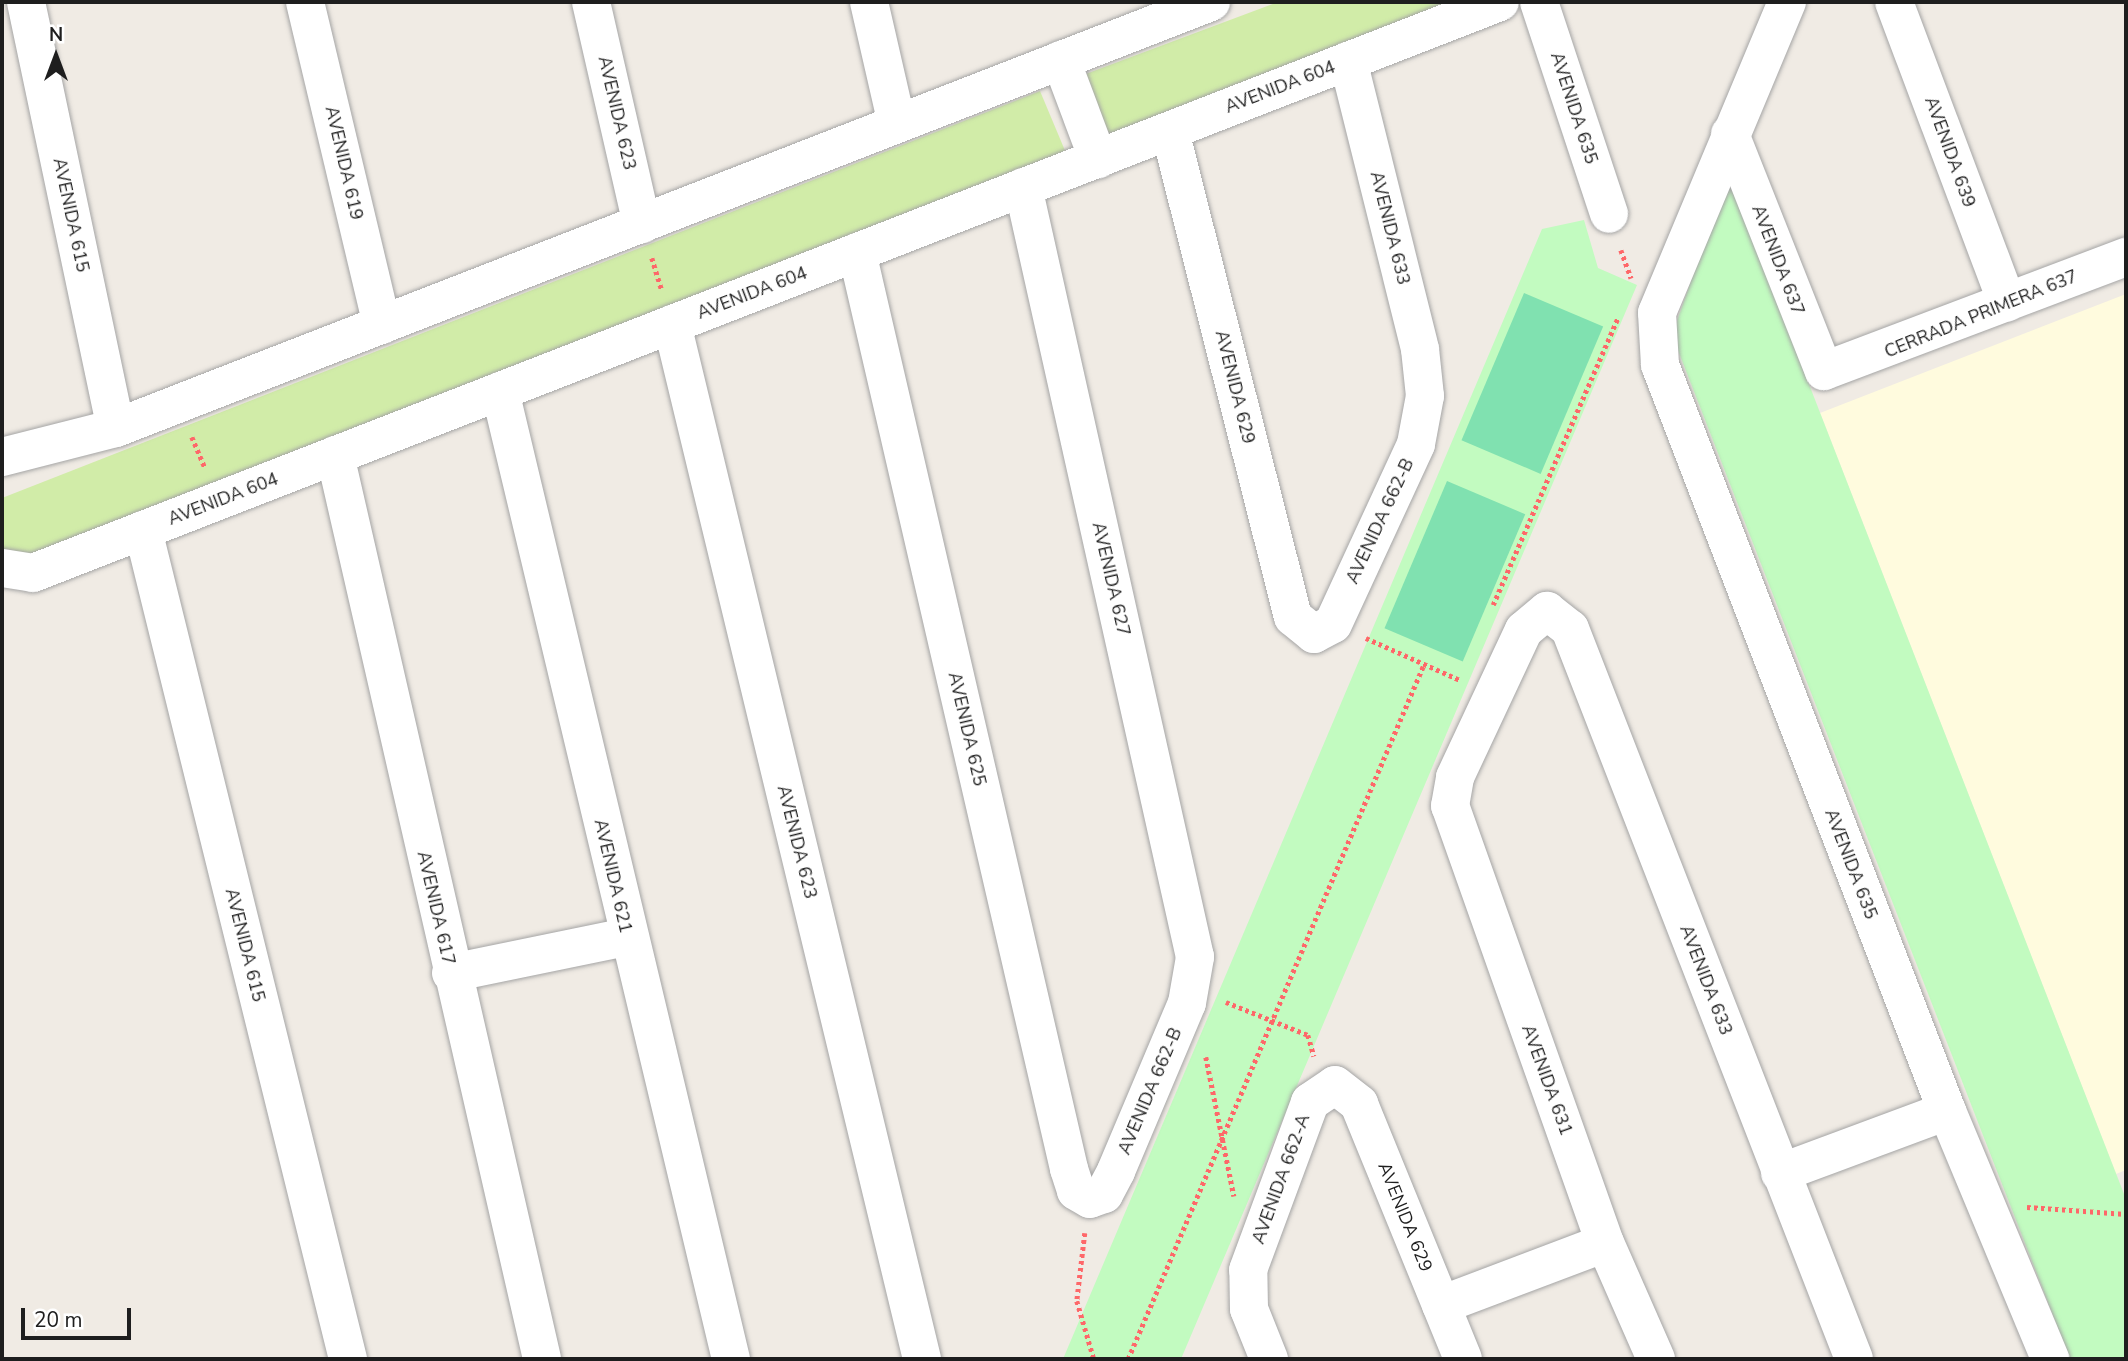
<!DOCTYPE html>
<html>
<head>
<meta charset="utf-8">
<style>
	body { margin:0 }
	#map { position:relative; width:2128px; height:1361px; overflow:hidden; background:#f0ebe4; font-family:"Nunito Sans",sans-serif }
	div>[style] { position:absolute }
	.education>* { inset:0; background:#fffbde }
	.grass>* { inset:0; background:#d1eca8 }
	.park>* { inset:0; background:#c2fbc0 }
	.pitch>* { inset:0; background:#80e1b0; transform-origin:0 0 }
	.path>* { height:4.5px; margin-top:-2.25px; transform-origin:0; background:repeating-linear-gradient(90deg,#fe6769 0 3.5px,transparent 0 7px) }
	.roads { filter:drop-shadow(0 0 2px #a5a5a5) drop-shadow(0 0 2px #a5a5a5) }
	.minor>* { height:38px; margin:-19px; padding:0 19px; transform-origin:19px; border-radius:19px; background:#fff }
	span { translate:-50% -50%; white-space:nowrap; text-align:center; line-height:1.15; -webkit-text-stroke:5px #fff; paint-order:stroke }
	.street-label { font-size:18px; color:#1e1e1e }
	.frame { position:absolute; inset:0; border:4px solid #1e1e1e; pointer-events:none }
	.north { position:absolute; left:21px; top:21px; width:70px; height:70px; -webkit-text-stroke:5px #fff; paint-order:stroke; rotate:0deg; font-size:19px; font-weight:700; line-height:28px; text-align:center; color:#1e1e1e }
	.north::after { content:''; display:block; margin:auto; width:24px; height:32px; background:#1e1e1e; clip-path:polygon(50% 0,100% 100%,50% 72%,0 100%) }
	.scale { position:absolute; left:21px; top:1308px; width:110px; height:32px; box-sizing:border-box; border:4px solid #1e1e1e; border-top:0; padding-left:9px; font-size:21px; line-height:24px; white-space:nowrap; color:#1e1e1e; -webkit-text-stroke:5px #fff; paint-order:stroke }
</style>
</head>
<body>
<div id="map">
	<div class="education">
		<i style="clip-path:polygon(2126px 294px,2126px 1170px,2116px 1174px,1820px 413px)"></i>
	</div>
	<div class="grass">
		<i style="clip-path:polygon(1278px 2px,1455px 2px,1107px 138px,1083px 75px)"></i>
		<i style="clip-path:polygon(1040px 91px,1066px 153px,23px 561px,2px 563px,2px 498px)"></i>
	</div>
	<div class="park">
		<i style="clip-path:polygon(1728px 176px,2126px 1199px,2126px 1359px,2070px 1359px,1672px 335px)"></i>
		<i style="clip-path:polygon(1584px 220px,1598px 268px,1637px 285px,1181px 1359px,1063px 1359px,1542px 229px)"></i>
	</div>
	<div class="pitch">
		<i style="left:1524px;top:293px;width:86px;height:160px;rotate:23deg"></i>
		<i style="left:1447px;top:481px;width:85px;height:160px;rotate:23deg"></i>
	</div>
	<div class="path">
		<i style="left:1621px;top:250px;width:30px;rotate:70deg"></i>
		<i style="left:652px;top:258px;width:34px;rotate:73deg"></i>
		<i style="left:192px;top:437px;width:34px;rotate:67deg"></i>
		<i style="left:1493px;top:605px;width:313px;rotate:-66.5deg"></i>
		<i style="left:1366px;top:638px;width:103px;rotate:24.1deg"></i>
		<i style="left:1226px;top:1002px;width:88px;rotate:21.9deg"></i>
		<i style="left:1308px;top:1035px;width:22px;rotate:74deg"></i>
		<i style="left:1206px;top:1057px;width:142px;rotate:78.6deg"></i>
		<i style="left:2027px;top:1207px;width:99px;rotate:4deg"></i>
		<i style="left:1085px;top:1233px;width:68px;rotate:96.7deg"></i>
		<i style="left:1077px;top:1301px;width:60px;rotate:73.7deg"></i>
		<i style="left:1128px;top:1359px;width:755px;rotate:-66.93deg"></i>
	</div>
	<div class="roads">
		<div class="minor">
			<i style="left:26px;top:2px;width:435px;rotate:78.1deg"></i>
			<i style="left:305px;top:2px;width:332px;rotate:76.6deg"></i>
			<i style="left:591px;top:2px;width:228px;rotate:77.1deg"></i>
			<i style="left:869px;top:2px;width:125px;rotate:77.1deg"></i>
			<i style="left:1539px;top:2px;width:223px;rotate:71.7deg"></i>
			<i style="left:1787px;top:2px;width:337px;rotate:112.7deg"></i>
			<i style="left:1657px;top:313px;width:52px;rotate:86.7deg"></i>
			<i style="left:1660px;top:365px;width:799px;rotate:68.96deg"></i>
			<i style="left:1947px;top:1111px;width:269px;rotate:67.4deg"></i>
			<i style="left:1894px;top:2px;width:321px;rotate:69.4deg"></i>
			<i style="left:1061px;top:60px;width:106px;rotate:69.5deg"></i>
			<i style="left:1170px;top:131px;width:501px;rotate:75.8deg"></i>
			<i style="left:1293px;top:617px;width:27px;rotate:39deg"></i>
			<i style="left:1314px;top:634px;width:21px;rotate:-28deg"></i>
			<i style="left:1333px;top:624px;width:198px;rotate:-65.2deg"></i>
			<i style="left:1416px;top:444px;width:49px;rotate:-79.4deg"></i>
			<i style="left:1425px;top:396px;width:47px;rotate:-96.1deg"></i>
			<i style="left:1420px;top:349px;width:297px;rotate:-104deg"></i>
			<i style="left:1730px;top:134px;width:255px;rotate:68.4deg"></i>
			<i style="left:1824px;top:371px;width:323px;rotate:-20.7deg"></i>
			<i style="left:857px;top:252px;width:941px;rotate:76.98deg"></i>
			<i style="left:1069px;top:1169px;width:23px;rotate:72deg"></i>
			<i style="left:1076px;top:1191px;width:16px;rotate:30deg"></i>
			<i style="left:1090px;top:1199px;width:15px;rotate:-20deg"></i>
			<i style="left:1104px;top:1194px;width:26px;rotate:-62deg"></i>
			<i style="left:1116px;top:1171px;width:182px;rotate:-67.1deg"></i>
			<i style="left:1187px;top:1003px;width:47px;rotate:-80.1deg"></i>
			<i style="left:1195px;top:957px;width:789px;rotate:-102.59deg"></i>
			<i style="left:672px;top:324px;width:1065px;rotate:76.42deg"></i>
			<i style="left:500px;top:391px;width:995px;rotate:76.58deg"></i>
			<i style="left:335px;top:455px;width:927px;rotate:77.1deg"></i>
			<i style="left:2px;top:457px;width:118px;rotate:-14.3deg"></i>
			<i style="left:116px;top:428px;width:1175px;rotate:-21.26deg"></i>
			<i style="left:143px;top:530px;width:854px;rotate:76.11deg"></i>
			<i style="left:2px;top:568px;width:31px;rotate:9deg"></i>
			<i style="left:33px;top:573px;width:1574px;rotate:-21.27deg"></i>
			<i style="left:451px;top:973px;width:180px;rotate:-11.6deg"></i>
			<i style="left:1780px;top:1173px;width:178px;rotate:-20.4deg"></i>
			<i style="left:1441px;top:1305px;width:175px;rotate:-20.7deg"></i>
			<i style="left:1269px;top:1359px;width:54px;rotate:-111.8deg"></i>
			<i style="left:1249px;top:1309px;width:39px;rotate:-91deg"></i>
			<i style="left:1248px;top:1270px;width:179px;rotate:-69.7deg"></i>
			<i style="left:1310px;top:1102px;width:30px;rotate:-34deg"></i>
			<i style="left:1335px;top:1085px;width:31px;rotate:38deg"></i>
			<i style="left:1359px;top:1104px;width:275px;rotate:67.8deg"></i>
			<i style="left:1656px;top:1359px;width:127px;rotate:-113.7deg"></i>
			<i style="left:1605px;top:1243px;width:464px;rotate:-109.5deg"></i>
			<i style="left:1450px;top:806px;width:29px;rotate:-80deg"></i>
			<i style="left:1455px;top:777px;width:162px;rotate:-64.9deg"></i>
			<i style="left:1524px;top:630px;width:30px;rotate:-40deg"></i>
			<i style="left:1547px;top:611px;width:29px;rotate:38deg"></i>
			<i style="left:1570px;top:629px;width:783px;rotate:68.74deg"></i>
		</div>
	</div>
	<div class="street-label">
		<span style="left:1280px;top:87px;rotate:-21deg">AVENIDA 604</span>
		<span style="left:1574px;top:108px;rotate:72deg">AVENIDA 635</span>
		<span style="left:617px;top:113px;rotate:77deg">AVENIDA 623</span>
		<span style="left:1950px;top:152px;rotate:70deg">AVENIDA 639</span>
		<span style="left:344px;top:163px;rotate:77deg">AVENIDA 619</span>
		<span style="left:71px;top:215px;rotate:78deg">AVENIDA 615</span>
		<span style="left:1390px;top:228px;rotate:76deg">AVENIDA 633</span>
		<span style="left:1778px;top:260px;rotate:69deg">AVENIDA 637</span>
		<span style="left:752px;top:293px;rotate:-21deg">AVENIDA 604</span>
		<span style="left:1981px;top:314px;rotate:-22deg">CERRADA PRIMERA 637</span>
		<span style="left:1235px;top:387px;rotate:76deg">AVENIDA 629</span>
		<span style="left:223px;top:499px;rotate:-21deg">AVENIDA 604</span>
		<span style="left:1380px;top:521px;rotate:-65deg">AVENIDA 662-B</span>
		<span style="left:1111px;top:579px;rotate:77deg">AVENIDA 627</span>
		<span style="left:967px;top:729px;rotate:77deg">AVENIDA 625</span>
		<span style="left:797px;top:842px;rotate:76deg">AVENIDA 623</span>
		<span style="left:1851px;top:864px;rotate:69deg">AVENIDA 635</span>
		<span style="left:613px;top:876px;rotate:77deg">AVENIDA 621</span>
		<span style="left:436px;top:908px;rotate:77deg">AVENIDA 617</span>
		<span style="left:245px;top:945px;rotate:76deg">AVENIDA 615</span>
		<span style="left:1706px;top:980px;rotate:69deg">AVENIDA 633</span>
		<span style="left:1547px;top:1080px;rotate:70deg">AVENIDA 631</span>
		<span style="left:1150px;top:1091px;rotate:-67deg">AVENIDA 662-B</span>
		<span style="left:1281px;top:1179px;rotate:-70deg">AVENIDA 662-A</span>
		<span style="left:1405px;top:1217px;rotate:68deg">AVENIDA 629</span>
	</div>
	<div class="frame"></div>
	<div class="north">N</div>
	<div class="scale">20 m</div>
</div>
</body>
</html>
